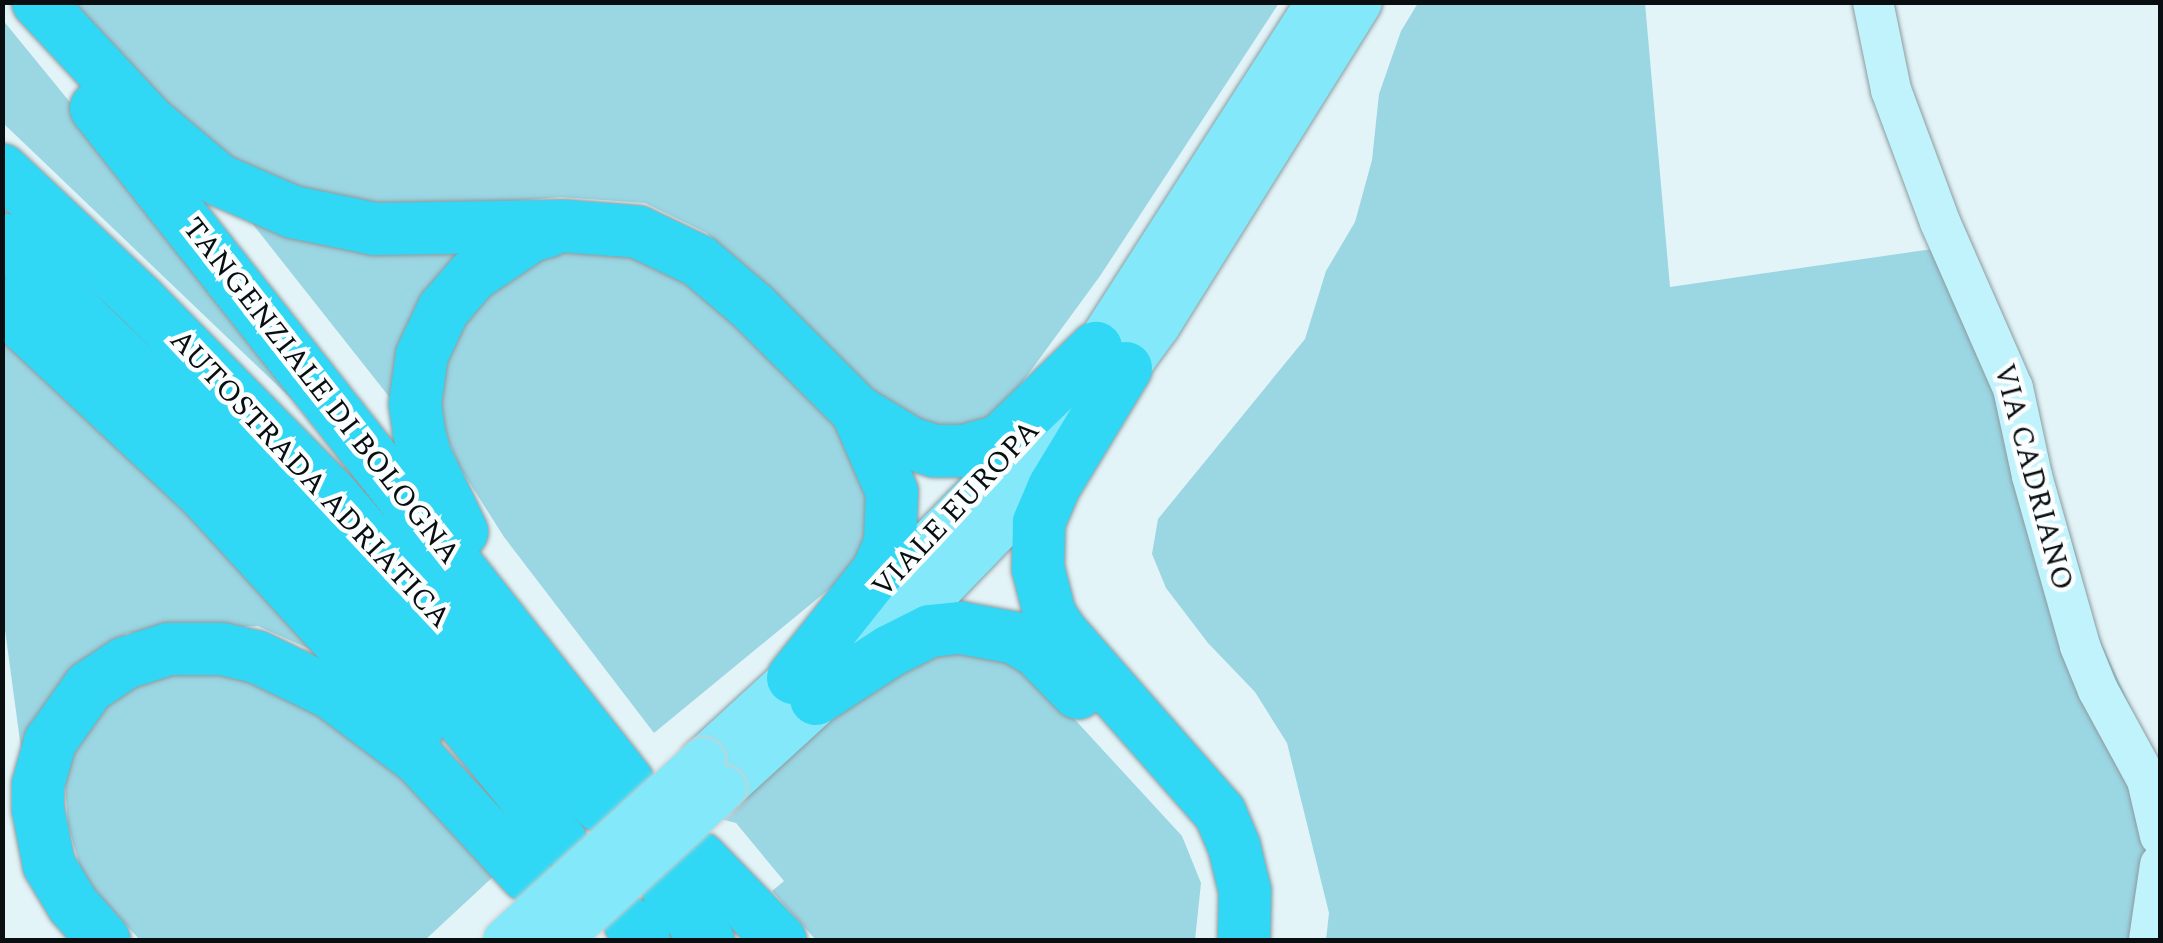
<!DOCTYPE html>
<html>
<head>
<meta charset="utf-8">
<style>
	body { margin:0 }
	#map { position:relative; width:2163px; height:943px; overflow:hidden; background:#e3f4f8; font-family:Spectral,serif }
	div>[style] { position:absolute }
	.green>* { inset:0; background:#9bd6e3 }
	.roads { filter:drop-shadow(0 0 2px #8c9b9f) drop-shadow(0 0 2px #8c9b9f) }
	.secondary>* { height:40px; margin:-20px; padding:0 20px; transform-origin:20px; border-radius:20px; background:#c1f3fc }
	.primary>* { height:45px; margin:-22.5px; padding:0 22.5px; transform-origin:22.5px; border-radius:22.5px; background:#83e8f9 }
	.highway>* { height:52px; margin:-26px; padding:0 26px; transform-origin:26px; border-radius:26px; background:#31d8f5 }
	.bridges { filter:drop-shadow(0 0 2px #cecfcf) drop-shadow(0 0 2px #cecfcf) }
	.primary-bridge>* { height:45px; margin:-22.5px; padding:0 22.5px; transform-origin:22.5px; border-radius:22.5px; background:#83e8f9 }
	span { translate:-50% -50%; white-space:nowrap; text-align:center; line-height:1.15; -webkit-text-stroke:9px #fbfeff; paint-order:stroke }
	.street-label { font-size:30px; color:#090e10 }
	.frame { position:absolute; inset:0; border:5px solid #090e10; pointer-events:none }
</style>
</head>
<body>
<div id="map">
	<div class="green">
		<i style="clip-path:polygon(66px 3px,1279px 3px,1100px 276px,1021px 384px,985px 427px,935px 429px,891px 412px,707px 233px,645px 203px,561px 197px,375px 213px,263px 177px,170px 118px)"></i>
		<i style="clip-path:polygon(1418px 3px,1645px 3px,1670px 287px,1960px 245px,2043px 460px,2075px 551px,2095px 629px,2136px 719px,2157px 940px,1326px 940px,1329px 913px,1287px 743px,1255px 692px,1208px 643px,1166px 588px,1152px 554px,1158px 519px,1305px 339px,1326px 271px,1355px 222px,1372px 160px,1379px 94px,1401px 31px)"></i>
		<i style="clip-path:polygon(2px 19px,163px 216px,302px 409px,3px 123px)"></i>
		<i style="clip-path:polygon(240px 208px,488px 238px,398px 408px)"></i>
		<i style="clip-path:polygon(606px 239px,696px 275px,848px 426px,878px 536px,845px 576px,654px 733px,504px 537px,459px 466px,442px 426px,440px 365px,451px 329px,547px 245px)"></i>
		<i style="clip-path:polygon(2px 329px,332px 659px,258px 626px,127px 633px,65px 676px,23px 763px,2px 608px)"></i>
		<i style="clip-path:polygon(982px 647px,1021px 661px,1182px 836px,1201px 883px,1195px 940px,816px 940px,772px 891px,784px 881px,736px 823px,717px 818px,872px 678px,925px 652px)"></i>
		<i style="clip-path:polygon(250px 671px,411px 770px,495px 875px,425px 940px,140px 940px,83px 878px,68px 824px,64px 770px,73px 737px,132px 677px)"></i>
	</div>
	<div class="roads">
		<div class="secondary">
			<i style="left:1873px;top:2px;width:90px;rotate:78.4deg"></i>
			<i style="left:1891px;top:90px;width:141px;rotate:69.6deg"></i>
			<i style="left:1940px;top:222px;width:181px;rotate:66.3deg"></i>
			<i style="left:2013px;top:388px;width:90px;rotate:77.8deg"></i>
			<i style="left:2032px;top:476px;width:177px;rotate:74.2deg"></i>
			<i style="left:2080px;top:646px;width:48px;rotate:67.8deg"></i>
			<i style="left:2098px;top:690px;width:102px;rotate:61.4deg"></i>
			<i style="left:2147px;top:780px;width:57px;rotate:76.9deg"></i>
			<i style="left:2149px;top:940px;width:76px;rotate:-81.7deg"></i>
		</div>
		<div class="primary">
			<i style="left:1105px;top:396px;width:88px;rotate:-53.8deg"></i>
			<i style="left:1157px;top:325px;width:381px;rotate:-58deg"></i>
			<i style="left:866px;top:607px;width:173px;rotate:-45.5deg"></i>
			<i style="left:987px;top:484px;width:174px;rotate:-51.3deg"></i>
			<i style="left:1096px;top:348px;width:411px;rotate:-57.3deg"></i>
			<i style="left:702px;top:760px;width:160px;rotate:-42.5deg"></i>
			<i style="left:723px;top:788px;width:271px;rotate:-42.5deg"></i>
			<i style="left:923px;top:605px;width:131px;rotate:-45.9deg"></i>
			<i style="left:1014px;top:511px;width:68px;rotate:-51.6deg"></i>
		</div>
		<div class="highway">
			<i style="left:38px;top:2px;width:166px;rotate:47deg"></i>
			<i style="left:151px;top:123px;width:89px;rotate:40deg"></i>
			<i style="left:219px;top:180px;width:81px;rotate:23.4deg"></i>
			<i style="left:293px;top:212px;width:84px;rotate:11.7deg"></i>
			<i style="left:375px;top:229px;width:189px;rotate:-0.9deg"></i>
			<i style="left:564px;top:226px;width:74px;rotate:4.6deg"></i>
			<i style="left:638px;top:232px;width:68px;rotate:25.4deg"></i>
			<i style="left:699px;top:261px;width:71px;rotate:40.4deg"></i>
			<i style="left:753px;top:307px;width:147px;rotate:45deg"></i>
			<i style="left:857px;top:411px;width:62px;rotate:31.1deg"></i>
			<i style="left:910px;top:443px;width:26px;rotate:18deg"></i>
			<i style="left:935px;top:451px;width:28px"></i>
			<i style="left:963px;top:451px;width:38px;rotate:-15deg"></i>
			<i style="left:1000px;top:441px;width:134px;rotate:-44.1deg"></i>
			<i style="left:96px;top:108px;width:859px;rotate:51.72deg"></i>
			<i style="left:2px;top:170px;width:188px;rotate:43.3deg"></i>
			<i style="left:139px;top:299px;width:278px;rotate:45.4deg"></i>
			<i style="left:334px;top:497px;width:408px;rotate:49.3deg"></i>
			<i style="left:2px;top:239px;width:352px;rotate:44.3deg"></i>
			<i style="left:254px;top:485px;width:292px;rotate:48.3deg"></i>
			<i style="left:448px;top:703px;width:178px;rotate:50.7deg"></i>
			<i style="left:2px;top:305px;width:277px;rotate:43.1deg"></i>
			<i style="left:204px;top:494px;width:317px;rotate:47.6deg"></i>
			<i style="left:1126px;top:368px;width:139px;rotate:121.2deg"></i>
			<i style="left:1054px;top:487px;width:39px;rotate:113deg"></i>
			<i style="left:1039px;top:523px;width:45px;rotate:91.3deg"></i>
			<i style="left:1038px;top:568px;width:49px;rotate:75.7deg"></i>
			<i style="left:1050px;top:615px;width:20px;rotate:57deg"></i>
			<i style="left:1061px;top:632px;width:241px;rotate:48.7deg"></i>
			<i style="left:1220px;top:813px;width:36px;rotate:67deg"></i>
			<i style="left:1234px;top:846px;width:46px;rotate:76.3deg"></i>
			<i style="left:1245px;top:891px;width:49px;rotate:91.2deg"></i>
			<i style="left:462px;top:532px;width:85px;rotate:-115.7deg"></i>
			<i style="left:425px;top:455px;width:24px;rotate:-105deg"></i>
			<i style="left:419px;top:432px;width:28px;rotate:-98deg"></i>
			<i style="left:415px;top:404px;width:49px;rotate:-81.9deg"></i>
			<i style="left:422px;top:355px;width:50px;rotate:-65deg"></i>
			<i style="left:443px;top:310px;width:45px;rotate:-49.5deg"></i>
			<i style="left:472px;top:276px;width:71px;rotate:-34.1deg"></i>
			<i style="left:531px;top:236px;width:18px;rotate:-16deg"></i>
			<i style="left:793px;top:678px;width:137px;rotate:-51.5deg"></i>
			<i style="left:878px;top:571px;width:30px;rotate:-67deg"></i>
			<i style="left:890px;top:543px;width:51px;rotate:-87.8deg"></i>
			<i style="left:892px;top:492px;width:88px;rotate:-113.4deg"></i>
			<i style="left:816px;top:699px;width:88px;rotate:-33deg"></i>
			<i style="left:890px;top:651px;width:45px;rotate:-26.6deg"></i>
			<i style="left:930px;top:631px;width:31px;rotate:-6deg"></i>
			<i style="left:961px;top:628px;width:55px;rotate:10.5deg"></i>
			<i style="left:1015px;top:638px;width:27px;rotate:31deg"></i>
			<i style="left:1038px;top:652px;width:57px;rotate:45.7deg"></i>
			<i style="left:700px;top:858px;width:115px;rotate:45.7deg"></i>
			<i style="left:668px;top:890px;width:64px;rotate:51.3deg"></i>
			<i style="left:630px;top:923px;width:22px;rotate:51deg"></i>
			<i style="left:104px;top:940px;width:47px;rotate:-131.5deg"></i>
			<i style="left:73px;top:905px;width:47px;rotate:-121deg"></i>
			<i style="left:49px;top:865px;width:57px;rotate:-101.1deg"></i>
			<i style="left:38px;top:809px;width:24px;rotate:-90deg"></i>
			<i style="left:38px;top:785px;width:45px;rotate:-74.4deg"></i>
			<i style="left:50px;top:742px;width:67px;rotate:-54.7deg"></i>
			<i style="left:89px;top:687px;width:43px;rotate:-33.7deg"></i>
			<i style="left:125px;top:663px;width:46px;rotate:-17.7deg"></i>
			<i style="left:169px;top:649px;width:53px"></i>
			<i style="left:222px;top:649px;width:36px;rotate:13deg"></i>
			<i style="left:257px;top:657px;width:82px;rotate:25.9deg"></i>
			<i style="left:331px;top:693px;width:110px;rotate:36.9deg"></i>
			<i style="left:419px;top:759px;width:158px;rotate:47.3deg"></i>
		</div>
	</div>
	<div class="bridges">
		<div class="primary-bridge">
			<i style="left:505px;top:940px;width:267px;rotate:-42.4deg"></i>
			<i style="left:557px;top:940px;width:225px;rotate:-42.5deg"></i>
		</div>
	</div>
	<div class="street-label">
		<span style="left:321px;top:391px;rotate:52deg">TANGENZIALE DI BOLOGNA</span>
		<span style="left:2033px;top:477px;rotate:75deg">VIA CADRIANO</span>
		<span style="left:310px;top:479px;rotate:47deg">AUTOSTRADA ADRIATICA</span>
		<span style="left:956px;top:509px;rotate:-47deg">VIALE EUROPA</span>
	</div>
	<div class="frame"></div>
</div>
</body>
</html>
